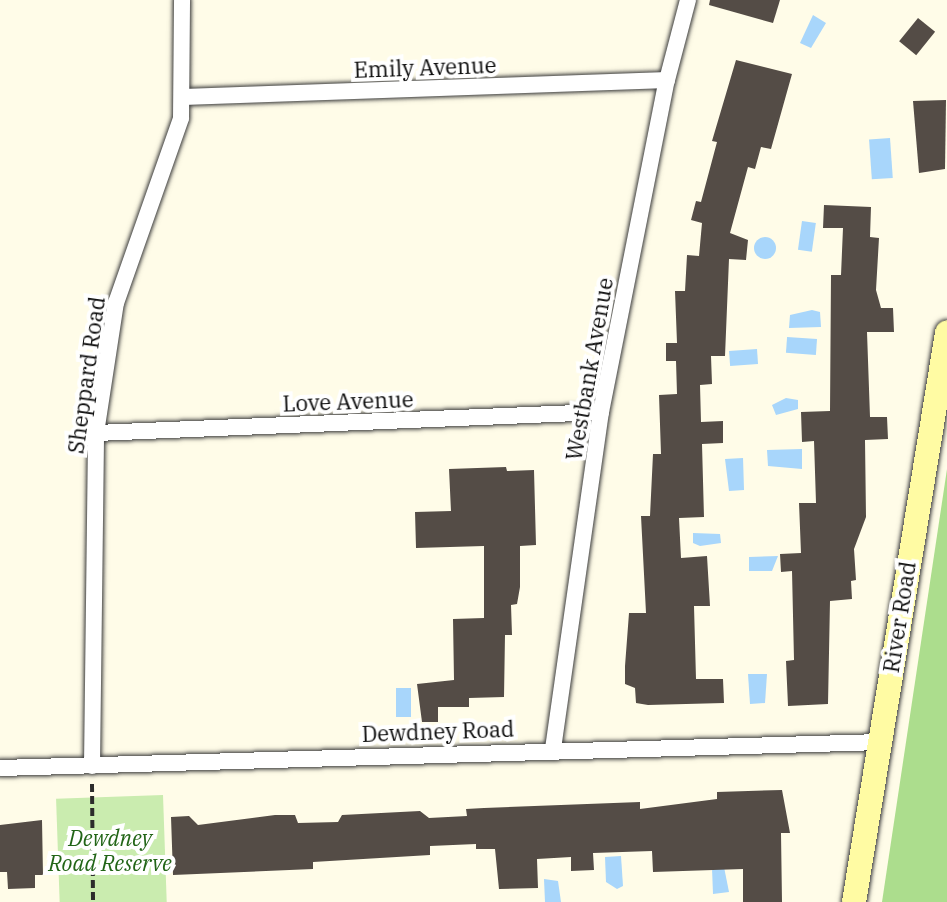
<!DOCTYPE html>
<html>
<head>
<meta charset="utf-8">
<style>
	body { margin:0 }
	#map { position:relative; width:947px; height:902px; overflow:hidden; background:#fffce8; font-family:"IBM Plex Serif",serif }
	div>[style] { position:absolute }
	.green>* { inset:0; background:#caecaf; transform-origin:0 0 }
	.forest>* { inset:0; background:#acdd8d }
	.water>* { inset:0; background:#a8d6fb; transform-origin:0 0 }
	.round { border-radius:50% }
	.building>* { inset:0; background:#544c46; transform-origin:0 0 }
	.path>* { height:4px; margin-top:-2px; transform-origin:0; background:repeating-linear-gradient(90deg,#2c2c2c 0 8px,transparent 0 12px) }
	.roads { filter:drop-shadow(0 0 2px #3d3d3d) drop-shadow(0 0 2px #3d3d3d) }
	.street>* { height:16px; margin:-8px; padding:0 8px; transform-origin:8px; border-radius:8px; background:#fff }
	.secondary>* { height:24px; margin:-12px; padding:0 12px; transform-origin:12px; border-radius:12px; background:#fffba3 }
	span { translate:-50% -50%; white-space:nowrap; text-align:center; line-height:1.15; -webkit-text-stroke:8px #fff; paint-order:stroke }
	.street-label { font-size:22px; color:#0a0a0a }
	.park-label { font-size:22px; color:#226517; font-style:italic }
</style>
</head>
<body>
<div id="map">
	<div class="green">
		<i style="left:163px;top:795px;width:107px;height:107px;rotate:88deg"></i>
	</div>
	<div class="forest">
		<i style="clip-path:polygon(947px 469px,947px 902px,882px 902px)"></i>
	</div>
	<div class="water">
		<i style="clip-path:polygon(813px 15px,826px 23px,811px 48px,800px 43px)"></i>
		<i style="left:890px;top:138px;width:40px;height:21px;rotate:86deg"></i>
		<i style="left:802px;top:221px;width:14px;height:29px;rotate:8deg"></i>
		<i class="round" style="left:754px;top:237px;width:22px;height:22px"></i>
		<i style="clip-path:polygon(812px 310px,820px 312px,821px 327px,789px 328px,790px 315px)"></i>
		<i style="left:817px;top:339px;width:16px;height:30px;rotate:94deg"></i>
		<i style="left:757px;top:349px;width:15px;height:28px;rotate:86deg"></i>
		<i style="clip-path:polygon(786px 398px,798px 400px,798px 409px,776px 415px,772px 405px)"></i>
		<i style="clip-path:polygon(802px 449px,802px 469px,768px 466px,767px 450px)"></i>
		<i style="clip-path:polygon(743px 458px,744px 490px,729px 491px,725px 459px)"></i>
		<i style="clip-path:polygon(693px 533px,720px 534px,721px 543px,700px 546px,693px 543px)"></i>
		<i style="clip-path:polygon(778px 556px,772px 571px,749px 571px,749px 557px)"></i>
		<i style="clip-path:polygon(748px 674px,767px 674px,765px 703px,750px 704px)"></i>
		<i style="left:396px;top:688px;width:15px;height:29px"></i>
		<i style="clip-path:polygon(621px 856px,623px 886px,617px 889px,606px 882px,605px 857px)"></i>
		<i style="clip-path:polygon(724px 867px,729px 892px,713px 894px,712px 868px)"></i>
		<i style="clip-path:polygon(544px 879px,558px 881px,561px 902px,545px 902px)"></i>
	</div>
	<div class="building">
		<i style="clip-path:polygon(710px 0,780px 0,773px 23px,709px 5px)"></i>
		<i style="left:918px;top:18px;width:22px;height:30px;rotate:39deg"></i>
		<i style="clip-path:polygon(736px 60px,792px 74px,771px 149px,761px 147px,755px 169px,748px 167px,730px 233px,748px 240px,746px 260px,729px 259px,725px 356px,711px 356px,712px 384px,700px 385px,701px 422px,723px 421px,723px 443px,702px 444px,704px 517px,679px 518px,681px 558px,707px 556px,710px 606px,694px 606px,696px 679px,723px 679px,724px 703px,648px 705px,636px 703px,635px 688px,625px 684px,625px 666px,629px 613px,646px 613px,641px 516px,650px 516px,653px 454px,661px 454px,659px 395px,677px 394px,676px 361px,666px 361px,666px 343px,677px 343px,675px 291px,685px 291px,687px 255px,699px 256px,702px 223px,691px 220px,696px 201px,701px 202px,717px 142px,712px 141px)"></i>
		<i style="clip-path:polygon(946px 100px,945px 169px,919px 173px,913px 101px)"></i>
		<i style="clip-path:polygon(824px 205px,871px 207px,870px 237px,879px 238px,876px 290px,881px 308px,893px 308px,894px 332px,867px 332px,870px 417px,887px 417px,888px 439px,865px 440px,866px 517px,854px 549px,856px 580px,851px 581px,852px 599px,830px 601px,828px 704px,788px 706px,786px 661px,794px 660px,792px 571px,781px 572px,780px 554px,801px 553px,799px 503px,816px 503px,814px 441px,802px 442px,801px 412px,830px 411px,831px 275px,841px 275px,843px 228px,823px 228px)"></i>
		<i style="clip-path:polygon(506px 467px,507px 471px,534px 470px,536px 545px,520px 546px,520px 587px,517px 604px,511px 605px,512px 635px,505px 635px,504px 697px,469px 698px,469px 707px,438px 707px,438px 722px,422px 722px,417px 684px,454px 680px,453px 619px,484px 618px,484px 546px,416px 548px,415px 512px,451px 511px,449px 469px)"></i>
		<i style="clip-path:polygon(782px 790px,790px 833px,781px 833px,782px 902px,743px 902px,743px 869px,653px 872px,652px 851px,593px 853px,594px 870px,571px 871px,571px 857px,537px 859px,538px 888px,499px 889px,495px 849px,476px 849px,476px 844px,430px 846px,430px 855px,313px 862px,313px 869px,173px 875px,171px 817px,189px 816px,198px 825px,275px 815px,295px 815px,298px 823px,338px 822px,342px 815px,420px 811px,429px 818px,467px 816px,466px 809px,484px 808px,640px 802px,640px 809px,717px 799px,717px 792px)"></i>
		<i style="clip-path:polygon(42px 820px,43px 875px,35px 875px,35px 888px,8px 889px,7px 872px,0 872px,0 825px)"></i>
	</div>
	<div class="path">
		<i style="left:92px;top:784px;width:118px;rotate:89.5deg"></i>
	</div>
	<div class="roads">
		<div class="street">
			<i style="left:184px;top:97px;width:483px;rotate:-2deg"></i>
			<i style="left:96px;top:433px;width:505px;rotate:-2.38deg"></i>
			<i style="left:553px;top:749px;width:340px;rotate:-81.9deg"></i>
			<i style="left:601px;top:412px;width:338px;rotate:-78.8deg"></i>
			<i style="left:667px;top:80px;width:83px;rotate:-75.3deg"></i>
			<i style="left:92px;top:766px;width:333px;rotate:-89.3deg"></i>
			<i style="left:96px;top:433px;width:132px;rotate:-81.3deg"></i>
			<i style="left:116px;top:303px;width:196px;rotate:-70.6deg"></i>
			<i style="left:181px;top:118px;width:118px;rotate:-89.5deg"></i>
			<i style="left:0;top:768px;width:879px;rotate:-1.69deg"></i>
		</div>
		<div class="secondary">
			<i style="left:854px;top:902px;width:577px;rotate:-80.72deg"></i>
		</div>
	</div>
	<div class="street-label">
		<span style="left:425px;top:67px;rotate:-2deg">Emily Avenue</span>
		<span style="left:589px;top:369px;rotate:-80deg">Westbank Avenue</span>
		<span style="left:86px;top:375px;rotate:-82deg">Sheppard Road</span>
		<span style="left:348px;top:401px;rotate:-2deg">Love Avenue</span>
		<span style="left:899px;top:617px;rotate:-81deg">River Road</span>
		<span style="left:438px;top:731px;rotate:-2deg">Dewdney Road</span>
	</div>
	<div class="park-label">
		<span style="left:110px;top:850px">Dewdney<br>Road Reserve</span>
	</div>
</div>
</body>
</html>
